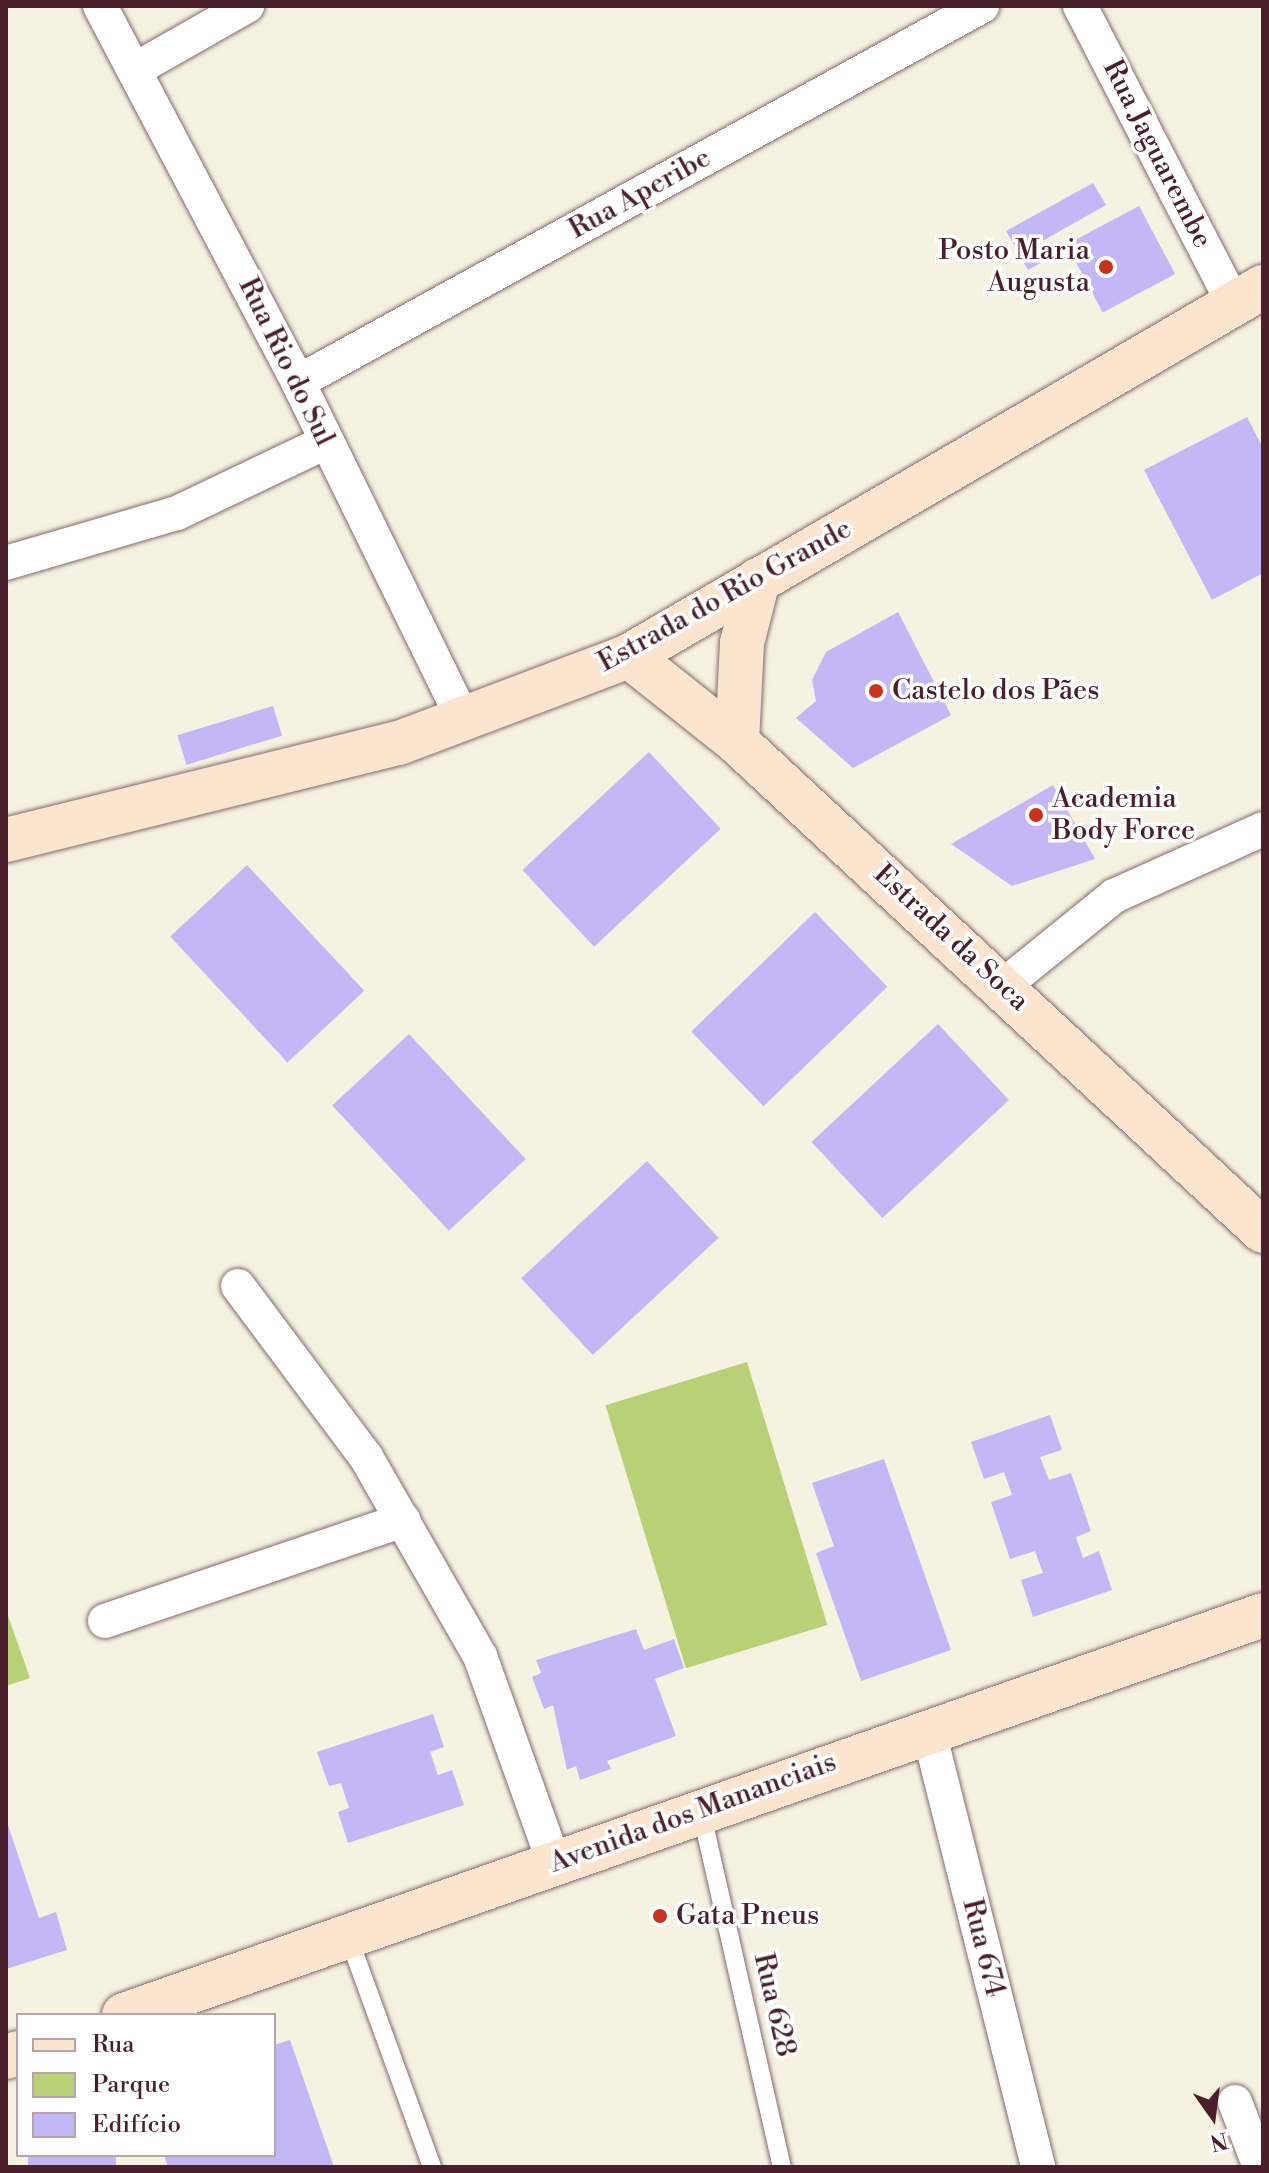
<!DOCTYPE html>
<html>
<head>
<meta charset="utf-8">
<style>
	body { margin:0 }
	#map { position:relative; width:1269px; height:2173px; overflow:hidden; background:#f5f2e2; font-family:"Libre Bodoni",serif }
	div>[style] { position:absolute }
	.green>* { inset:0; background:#b9d176; transform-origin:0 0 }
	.building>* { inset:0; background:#c4b7f5; transform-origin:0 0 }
	.roads { filter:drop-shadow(0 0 2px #86696b) drop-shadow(0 0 2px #86696b) }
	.lane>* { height:18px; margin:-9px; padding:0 9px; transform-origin:9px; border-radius:9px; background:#fff }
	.street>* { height:34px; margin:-17px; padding:0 17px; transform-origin:17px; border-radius:17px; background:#fff }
	.secondary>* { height:44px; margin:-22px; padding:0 22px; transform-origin:22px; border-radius:22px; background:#fbe5cf }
	.dots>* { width:22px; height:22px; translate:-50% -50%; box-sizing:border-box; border:4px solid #fff; border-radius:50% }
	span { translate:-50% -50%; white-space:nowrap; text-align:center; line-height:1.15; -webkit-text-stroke:7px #fff; paint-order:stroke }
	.street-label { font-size:28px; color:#4a1f2b }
	.poi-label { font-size:28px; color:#4a1f2b }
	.right { translate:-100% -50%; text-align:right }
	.left { translate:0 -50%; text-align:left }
	.frame { position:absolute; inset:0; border:8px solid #4a1f2b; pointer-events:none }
	.legend { position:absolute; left:16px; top:2013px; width:260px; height:144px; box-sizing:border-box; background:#fff; border:2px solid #b7a5aa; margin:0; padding:10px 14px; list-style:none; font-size:24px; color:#4a1f2b }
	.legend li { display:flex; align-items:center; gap:16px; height:40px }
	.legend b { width:40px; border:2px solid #b7a5aa }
	.north { position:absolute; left:1173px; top:2077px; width:80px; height:80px; -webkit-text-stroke:6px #fff; paint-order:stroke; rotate:166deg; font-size:22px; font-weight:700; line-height:32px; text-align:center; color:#4a1f2b }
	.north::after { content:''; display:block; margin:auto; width:28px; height:36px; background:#4a1f2b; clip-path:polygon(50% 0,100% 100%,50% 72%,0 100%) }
</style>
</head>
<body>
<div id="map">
	<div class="green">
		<i style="left:747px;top:1362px;width:275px;height:148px;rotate:73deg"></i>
		<i style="clip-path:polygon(6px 1610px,30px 1678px,6px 1686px)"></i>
	</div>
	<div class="building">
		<i style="clip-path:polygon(1093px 183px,1106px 205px,1037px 244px,1046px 260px,1028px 270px,1006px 231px)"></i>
		<i style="left:1139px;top:206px;width:77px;height:82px;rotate:62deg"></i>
		<i style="clip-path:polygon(1247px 417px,1263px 448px,1263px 573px,1212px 600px,1144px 470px)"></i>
		<i style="clip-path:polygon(898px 612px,951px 715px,853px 768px,796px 718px,816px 701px,812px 680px,826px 652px)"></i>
		<i style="left:273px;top:706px;width:31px;height:100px;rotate:73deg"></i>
		<i style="left:649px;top:752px;width:105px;height:173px;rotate:47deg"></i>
		<i style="clip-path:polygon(1053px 785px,1095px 859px,1012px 886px,951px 844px)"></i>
		<i style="left:247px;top:865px;width:172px;height:105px;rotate:47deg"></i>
		<i style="left:815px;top:912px;width:104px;height:172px;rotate:46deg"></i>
		<i style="left:938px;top:1024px;width:104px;height:173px;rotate:47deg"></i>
		<i style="left:409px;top:1034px;width:171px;height:105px;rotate:47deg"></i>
		<i style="left:647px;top:1161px;width:105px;height:172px;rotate:47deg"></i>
		<i style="clip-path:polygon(1050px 1415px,1062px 1450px,1040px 1457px,1049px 1480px,1071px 1473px,1091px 1531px,1076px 1537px,1083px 1558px,1099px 1551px,1112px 1590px,1033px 1617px,1021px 1580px,1043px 1573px,1035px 1551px,1010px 1559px,991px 1502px,1012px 1495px,1004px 1472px,984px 1479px,971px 1442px)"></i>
		<i style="clip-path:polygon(884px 1459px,951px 1650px,861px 1681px,816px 1553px,834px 1546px,812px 1483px)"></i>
		<i style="clip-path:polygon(636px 1629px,644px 1650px,674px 1639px,684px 1668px,655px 1679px,676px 1736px,607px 1761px,611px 1769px,580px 1780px,576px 1766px,567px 1770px,553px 1705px,544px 1709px,532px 1677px,541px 1673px,536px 1660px)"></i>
		<i style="clip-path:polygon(433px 1714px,444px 1747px,430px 1752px,438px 1775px,452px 1770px,464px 1805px,348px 1843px,338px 1812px,349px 1808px,341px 1783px,329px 1786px,317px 1752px)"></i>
		<i style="clip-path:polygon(6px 1819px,39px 1918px,56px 1912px,67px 1950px,6px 1969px)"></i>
		<i style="clip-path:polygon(290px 2040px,334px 2167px,168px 2167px,164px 2155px,274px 2155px,274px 2045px)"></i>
		<i style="left:28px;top:2155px;width:88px;height:13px"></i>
	</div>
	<div class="roads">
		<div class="lane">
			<i style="left:701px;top:1811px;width:365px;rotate:77.2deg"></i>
			<i style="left:348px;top:1936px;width:246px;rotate:70deg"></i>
		</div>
		<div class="street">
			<i style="left:100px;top:6px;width:425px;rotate:62.2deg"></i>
			<i style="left:298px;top:382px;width:377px;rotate:63.9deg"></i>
			<i style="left:1080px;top:6px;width:334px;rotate:62.7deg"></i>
			<i style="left:136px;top:69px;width:128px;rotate:-29.6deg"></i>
			<i style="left:298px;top:382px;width:781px;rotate:-28.8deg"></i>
			<i style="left:6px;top:563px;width:178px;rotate:-16.3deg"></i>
			<i style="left:177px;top:513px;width:165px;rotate:-25.5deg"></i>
			<i style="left:1003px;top:986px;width:143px;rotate:-39deg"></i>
			<i style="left:1114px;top:896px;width:163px;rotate:-24.2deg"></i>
			<i style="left:238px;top:1286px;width:214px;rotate:53.2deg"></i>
			<i style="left:366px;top:1457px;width:229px;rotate:60.2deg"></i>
			<i style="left:480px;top:1656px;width:220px;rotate:70.3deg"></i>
			<i style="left:105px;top:1621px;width:315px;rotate:-18.7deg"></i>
			<i style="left:928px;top:1728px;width:453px;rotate:75.9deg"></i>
			<i style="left:1235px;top:2102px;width:70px;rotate:69deg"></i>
		</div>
		<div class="secondary">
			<i style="left:629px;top:656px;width:138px;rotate:38.5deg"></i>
			<i style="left:737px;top:742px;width:718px;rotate:42.91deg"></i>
			<i style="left:737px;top:742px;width:99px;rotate:-87.1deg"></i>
			<i style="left:742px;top:643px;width:65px;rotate:-75.7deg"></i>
			<i style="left:6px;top:840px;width:405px;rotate:-13.9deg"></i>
			<i style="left:399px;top:743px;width:246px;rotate:-20.7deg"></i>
			<i style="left:629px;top:656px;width:734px;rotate:-30.2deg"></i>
			<i style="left:124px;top:2015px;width:1207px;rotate:-19.35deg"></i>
			<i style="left:6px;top:2057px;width:13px;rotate:-18deg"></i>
		</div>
	</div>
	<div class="dots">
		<i style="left:1106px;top:267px;background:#c8321e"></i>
		<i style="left:876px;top:691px;background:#c8321e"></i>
		<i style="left:1036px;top:815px;background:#c8321e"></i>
		<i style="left:660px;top:1916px;background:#c8321e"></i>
	</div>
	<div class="street-label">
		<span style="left:1157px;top:154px;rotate:63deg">Rua Jaguarembe</span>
		<span style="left:640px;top:194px;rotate:-29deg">Rua Aperibe</span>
		<span style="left:286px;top:362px;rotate:64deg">Rua Rio do Sul</span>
		<span style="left:725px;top:596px;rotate:-29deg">Estrada do Rio Grande</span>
		<span style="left:951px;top:938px;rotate:43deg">Estrada da Soca</span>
		<span style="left:693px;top:1813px;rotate:-20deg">Avenida dos Mananciais</span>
		<span style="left:983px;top:1948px;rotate:76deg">Rua 674</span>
		<span style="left:774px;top:2005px;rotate:77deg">Rua 628</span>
	</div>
	<div class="poi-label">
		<span class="right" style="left:1090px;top:267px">Posto Maria<br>Augusta</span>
		<span class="left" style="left:892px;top:691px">Castelo dos Pães</span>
		<span class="left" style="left:1052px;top:815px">Academia<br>Body Force</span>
		<span class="left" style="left:676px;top:1916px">Gata Pneus</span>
	</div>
	<div class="frame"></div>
	<ul class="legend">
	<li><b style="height:10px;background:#fbe5cf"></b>Rua</li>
	<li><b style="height:22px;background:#b9d176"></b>Parque</li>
	<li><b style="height:22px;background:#c4b7f5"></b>Edifício</li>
	</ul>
	<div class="north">N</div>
</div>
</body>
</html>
